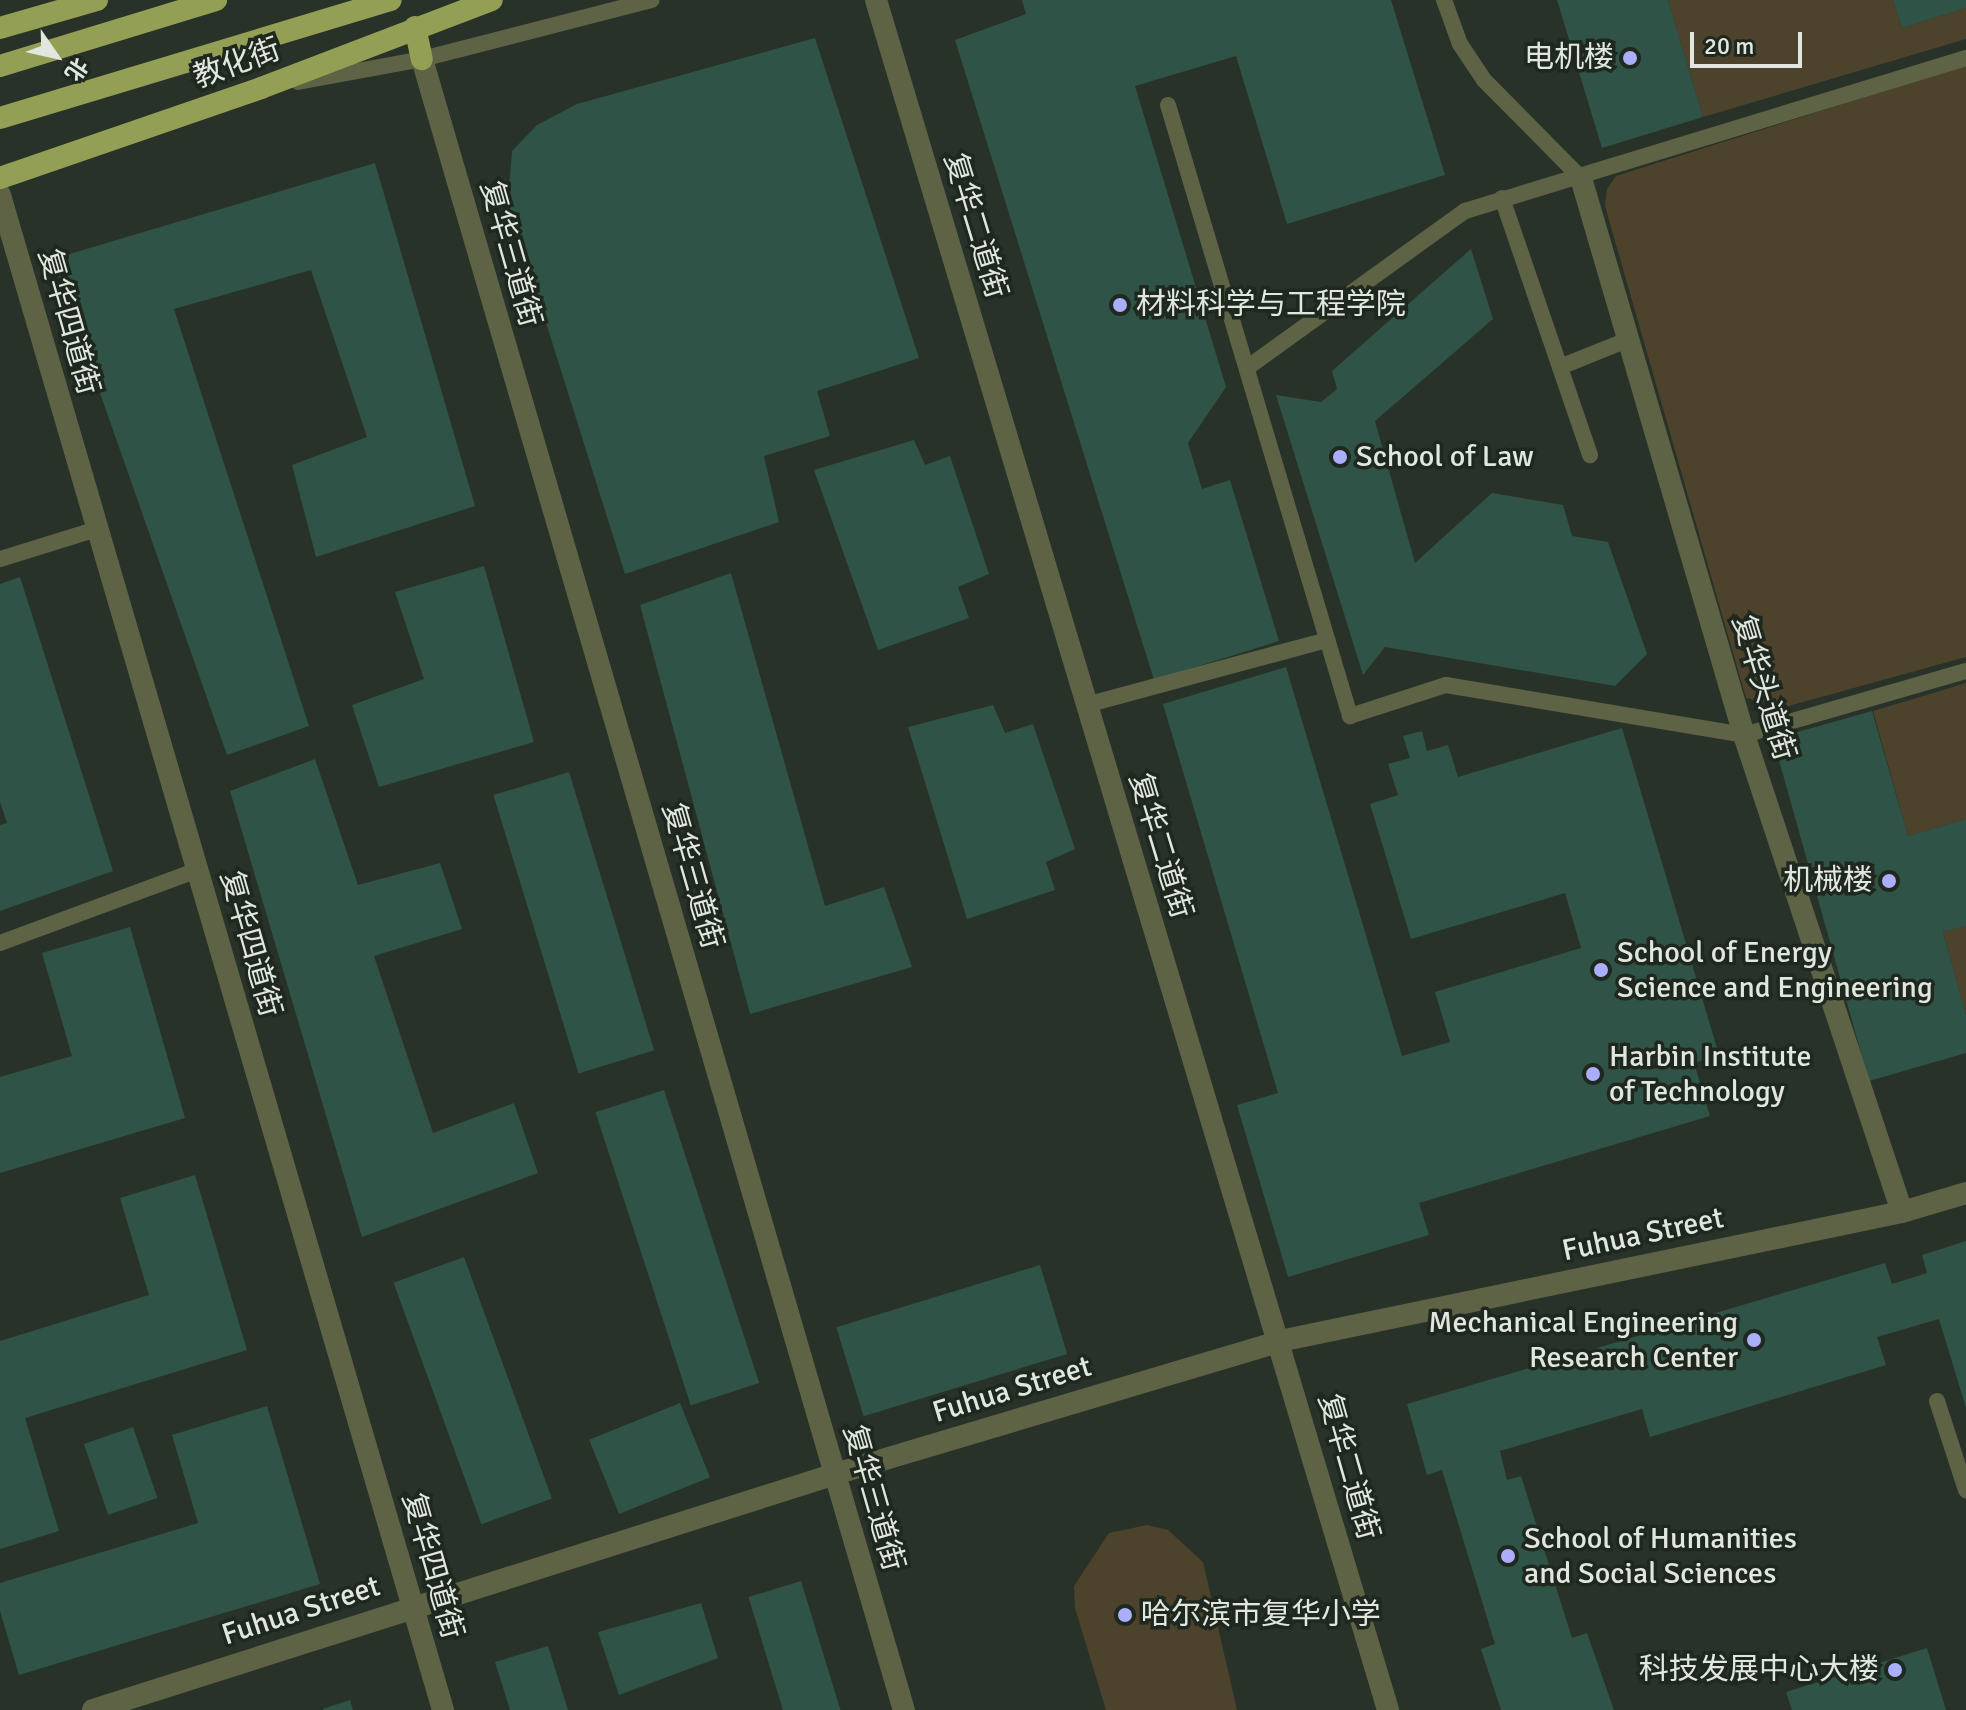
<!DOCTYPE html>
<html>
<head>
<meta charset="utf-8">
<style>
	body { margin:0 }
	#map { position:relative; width:1966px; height:1710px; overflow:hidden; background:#283228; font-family:Signika,"Noto Sans SC",sans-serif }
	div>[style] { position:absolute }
	.green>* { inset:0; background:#4d432c }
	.building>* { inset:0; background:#305347; transform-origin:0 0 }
	.service>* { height:16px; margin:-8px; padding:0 8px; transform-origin:8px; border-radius:8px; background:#5d6344 }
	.minor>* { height:22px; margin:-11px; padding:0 11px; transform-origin:11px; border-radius:11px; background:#5d6344 }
	.tertiary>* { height:22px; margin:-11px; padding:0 11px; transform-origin:11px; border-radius:11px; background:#5d6344 }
	.trunk>* { height:22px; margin:-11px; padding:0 11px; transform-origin:11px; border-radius:11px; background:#949f56 }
	.dots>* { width:22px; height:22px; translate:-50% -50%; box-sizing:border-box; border:4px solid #1f281e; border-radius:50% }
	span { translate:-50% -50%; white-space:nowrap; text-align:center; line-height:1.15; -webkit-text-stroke:7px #1f281e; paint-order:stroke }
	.poi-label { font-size:30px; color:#e1e7e0 }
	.right { translate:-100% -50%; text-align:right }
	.left { translate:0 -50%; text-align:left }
	.street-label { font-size:30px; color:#e1e7e0 }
	.north { position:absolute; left:16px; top:16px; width:80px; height:80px; -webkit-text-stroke:6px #1f281e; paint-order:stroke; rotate:124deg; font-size:22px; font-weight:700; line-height:32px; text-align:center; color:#e1e7e0 }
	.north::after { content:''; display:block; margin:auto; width:28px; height:36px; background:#e1e7e0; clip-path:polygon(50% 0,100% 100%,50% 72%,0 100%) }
	.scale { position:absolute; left:1690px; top:32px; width:112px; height:36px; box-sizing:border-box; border:4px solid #e1e7e0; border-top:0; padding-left:10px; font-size:24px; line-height:28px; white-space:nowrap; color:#e1e7e0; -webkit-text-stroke:6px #1f281e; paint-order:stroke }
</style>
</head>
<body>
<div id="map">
	<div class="green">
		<i style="clip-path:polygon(1668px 0,1893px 0,1902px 28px,1966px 8px,1966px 39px,1703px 117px)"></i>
		<i style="clip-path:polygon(1966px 65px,1966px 657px,1785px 707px,1746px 698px,1605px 206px,1607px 189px,1616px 176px)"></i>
		<i style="clip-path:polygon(1966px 683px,1966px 819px,1908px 836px,1873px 711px)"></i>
		<i style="clip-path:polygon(1966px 926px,1966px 1015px,1943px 932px)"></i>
		<i style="clip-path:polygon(1147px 1525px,1168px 1530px,1203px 1562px,1237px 1710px,1106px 1710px,1075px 1608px,1074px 1586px,1109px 1533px)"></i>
	</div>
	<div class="building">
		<i style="clip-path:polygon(1022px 0,1391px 0,1445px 175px,1287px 224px,1236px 56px,1135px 86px,1226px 387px,1188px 443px,1202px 489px,1230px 480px,1279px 641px,1154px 680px,955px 40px,1026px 14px)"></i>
		<i style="clip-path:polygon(1557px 0,1668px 0,1703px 117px,1602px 148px)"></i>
		<i style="clip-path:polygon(1893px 0,1966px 0,1966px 8px,1902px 28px)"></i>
		<i style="clip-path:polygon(815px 38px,919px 358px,817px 391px,830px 436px,764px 456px,779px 522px,625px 574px,508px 202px,512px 151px,537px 125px,577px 104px)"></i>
		<i style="clip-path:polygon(375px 163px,475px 506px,316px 557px,292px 465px,367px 437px,311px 270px,174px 309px,309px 726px,227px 755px,53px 259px)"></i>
		<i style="clip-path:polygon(1471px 249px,1493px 319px,1375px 421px,1415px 563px,1492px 493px,1563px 505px,1572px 536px,1608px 542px,1647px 654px,1615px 686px,1385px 647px,1363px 675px,1276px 395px,1321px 402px,1337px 389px,1332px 371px)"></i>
		<i style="clip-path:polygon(914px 440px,925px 465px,950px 456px,989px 574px,958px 587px,969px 618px,878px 650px,814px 470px)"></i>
		<i style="clip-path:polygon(484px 566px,534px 742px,379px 787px,352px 705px,424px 679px,395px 592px)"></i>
		<i style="clip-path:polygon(731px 573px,825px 906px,884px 887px,912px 967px,750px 1014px,640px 605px)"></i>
		<i style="clip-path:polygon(20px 577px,113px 871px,0 911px,0 825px,7px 823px,0 802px,0 584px)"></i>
		<i style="clip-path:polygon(1286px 667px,1402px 1056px,1450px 1042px,1435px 992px,1581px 948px,1565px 893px,1411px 939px,1370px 804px,1398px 795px,1388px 764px,1410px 758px,1403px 736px,1422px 731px,1427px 751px,1448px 745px,1458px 777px,1622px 728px,1719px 1055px,1694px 1063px,1710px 1116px,1419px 1203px,1429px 1235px,1288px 1277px,1237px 1105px,1278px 1093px,1163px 704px)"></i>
		<i style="clip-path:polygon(993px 705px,1005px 733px,1033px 724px,1075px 849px,1046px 862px,1055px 890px,967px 919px,908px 727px)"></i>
		<i style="clip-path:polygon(1872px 711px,1908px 836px,1966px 819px,1966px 926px,1943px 932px,1966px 1015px,1966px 1053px,1869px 1081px,1773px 739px)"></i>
		<i style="clip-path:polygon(315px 759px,358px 885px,440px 863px,462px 929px,374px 956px,433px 1133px,514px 1103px,538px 1173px,362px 1237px,230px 791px)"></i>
		<i style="left:569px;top:772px;width:291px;height:79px;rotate:73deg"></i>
		<i style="clip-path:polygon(130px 927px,185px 1118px,0 1173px,0 1077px,72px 1056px,42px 953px)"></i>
		<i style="left:664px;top:1090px;width:308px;height:72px;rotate:72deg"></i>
		<i style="clip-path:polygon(195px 1175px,247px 1350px,25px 1418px,59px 1531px,0 1549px,0 1341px,149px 1295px,120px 1198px)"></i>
		<i style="clip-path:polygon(1966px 1241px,1966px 1408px,1939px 1319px,1877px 1337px,1886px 1365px,1650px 1437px,1642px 1409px,1500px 1451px,1507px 1480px,1521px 1476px,1572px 1638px,1587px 1633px,1614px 1710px,1501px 1710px,1481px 1649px,1495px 1644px,1442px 1470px,1427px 1475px,1407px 1404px,1885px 1263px,1892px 1284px,1927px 1273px,1922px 1255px)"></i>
		<i style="left:464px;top:1257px;width:257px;height:75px;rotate:70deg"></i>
		<i style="left:1040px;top:1265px;width:93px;height:213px;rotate:73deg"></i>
		<i style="left:680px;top:1403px;width:80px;height:98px;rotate:68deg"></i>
		<i style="clip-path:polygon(267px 1406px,320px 1584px,19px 1675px,0 1611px,0 1583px,198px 1523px,172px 1435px)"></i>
		<i style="left:133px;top:1427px;width:75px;height:52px;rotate:71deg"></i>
		<i style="left:801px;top:1581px;width:135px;height:55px;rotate:73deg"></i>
		<i style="clip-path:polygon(701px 1603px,718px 1658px,619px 1695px,598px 1632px)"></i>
		<i style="clip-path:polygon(548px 1646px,568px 1710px,510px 1710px,495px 1662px)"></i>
		<i style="clip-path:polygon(1927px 1648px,1946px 1710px,1792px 1710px,1786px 1692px)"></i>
		<i style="clip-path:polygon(350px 1700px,353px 1710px,323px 1710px,323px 1709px)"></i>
	</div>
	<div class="service">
		<i style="left:1444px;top:0;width:47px;rotate:70deg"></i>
		<i style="left:1460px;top:44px;width:43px;rotate:56.3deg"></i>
		<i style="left:1484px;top:80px;width:138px;rotate:45.3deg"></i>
		<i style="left:298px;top:82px;width:126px;rotate:-10.5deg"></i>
		<i style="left:422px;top:59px;width:237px;rotate:-14.4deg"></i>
		<i style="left:1168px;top:105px;width:638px;rotate:73.41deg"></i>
		<i style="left:1350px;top:716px;width:101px;rotate:-17.9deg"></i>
		<i style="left:1446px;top:685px;width:302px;rotate:9.5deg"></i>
		<i style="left:1744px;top:735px;width:231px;rotate:-16.1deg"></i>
		<i style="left:1502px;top:198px;width:272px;rotate:71.1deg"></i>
		<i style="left:1560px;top:367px;width:72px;rotate:-21.9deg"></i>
		<i style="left:1247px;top:368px;width:269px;rotate:-35.8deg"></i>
		<i style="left:1465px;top:211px;width:524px;rotate:-16.98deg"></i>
		<i style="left:0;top:559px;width:102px;rotate:-17.2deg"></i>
		<i style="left:1086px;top:705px;width:250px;rotate:-15.1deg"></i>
		<i style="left:0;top:943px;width:210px;rotate:-20.3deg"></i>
		<i style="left:1937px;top:1401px;width:94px;rotate:72deg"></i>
	</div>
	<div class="minor">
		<i style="left:876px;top:0;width:1785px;rotate:73.33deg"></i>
		<i style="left:1581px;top:178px;width:580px;rotate:73.69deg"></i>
		<i style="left:1744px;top:735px;width:502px;rotate:71.67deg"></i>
		<i style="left:93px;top:1710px;width:779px;rotate:-17.64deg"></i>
		<i style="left:835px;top:1474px;width:464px;rotate:-16.6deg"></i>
		<i style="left:1280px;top:1341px;width:635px;rotate:-11.72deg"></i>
		<i style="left:1902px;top:1212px;width:67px;rotate:-16.5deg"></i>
	</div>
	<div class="tertiary">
		<i style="left:422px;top:59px;width:1720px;rotate:73.73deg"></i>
		<i style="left:0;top:195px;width:1578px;rotate:73.7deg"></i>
	</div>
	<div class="trunk">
		<i style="left:415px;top:27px;width:33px;rotate:78deg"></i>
		<i style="left:0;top:28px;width:101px;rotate:-16.1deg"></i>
		<i style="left:0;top:66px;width:226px;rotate:-17deg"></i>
		<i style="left:0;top:118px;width:408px;rotate:-16.8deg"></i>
		<i style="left:0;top:178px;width:276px;rotate:-19deg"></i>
		<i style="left:261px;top:88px;width:247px;rotate:-20.9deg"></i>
	</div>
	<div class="dots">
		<i style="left:1630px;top:58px;background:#abaffb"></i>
		<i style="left:1120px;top:305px;background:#abaffb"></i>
		<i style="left:1340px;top:457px;background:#abaffb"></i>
		<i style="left:1889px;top:881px;background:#abaffb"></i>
		<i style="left:1601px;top:970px;background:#abaffb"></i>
		<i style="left:1593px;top:1074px;background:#abaffb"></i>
		<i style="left:1754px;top:1340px;background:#abaffb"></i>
		<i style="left:1508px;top:1556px;background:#abaffb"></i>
		<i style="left:1125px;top:1615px;background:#abaffb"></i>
		<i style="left:1895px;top:1670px;background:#abaffb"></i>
	</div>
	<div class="poi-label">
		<span class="right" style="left:1614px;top:58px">电机楼</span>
		<span class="left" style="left:1136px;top:305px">材料科学与工程学院</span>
		<span class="left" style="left:1356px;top:457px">School of Law</span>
		<span class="right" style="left:1873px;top:881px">机械楼</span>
		<span class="left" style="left:1617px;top:970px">School of Energy<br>Science and Engineering</span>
		<span class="left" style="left:1609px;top:1074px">Harbin Institute<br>of Technology</span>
		<span class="right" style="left:1738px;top:1340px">Mechanical Engineering<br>Research Center</span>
		<span class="left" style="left:1524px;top:1556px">School of Humanities<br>and Social Sciences</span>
		<span class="left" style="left:1141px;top:1615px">哈尔滨市复华小学</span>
		<span class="right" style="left:1879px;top:1670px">科技发展中心大楼</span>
	</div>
	<div class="street-label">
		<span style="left:237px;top:64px;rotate:-20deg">教化街</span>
		<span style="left:975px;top:226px;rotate:73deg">复华二道街</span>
		<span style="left:510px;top:254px;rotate:74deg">复华三道街</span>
		<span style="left:68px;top:322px;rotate:74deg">复华四道街</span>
		<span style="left:1763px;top:688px;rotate:73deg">复华头道街</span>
		<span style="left:1160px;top:846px;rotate:73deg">复华二道街</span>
		<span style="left:692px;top:876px;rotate:74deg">复华三道街</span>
		<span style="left:250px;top:944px;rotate:74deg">复华四道街</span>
		<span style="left:1643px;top:1235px;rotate:-12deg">Fuhua Street</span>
		<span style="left:1012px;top:1390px;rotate:-17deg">Fuhua Street</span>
		<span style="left:1348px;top:1467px;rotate:74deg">复华二道街</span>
		<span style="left:873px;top:1498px;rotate:74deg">复华三道街</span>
		<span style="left:432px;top:1566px;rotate:74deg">复华四道街</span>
		<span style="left:301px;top:1611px;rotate:-18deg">Fuhua Street</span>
	</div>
	<div class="north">北</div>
	<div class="scale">20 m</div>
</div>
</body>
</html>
